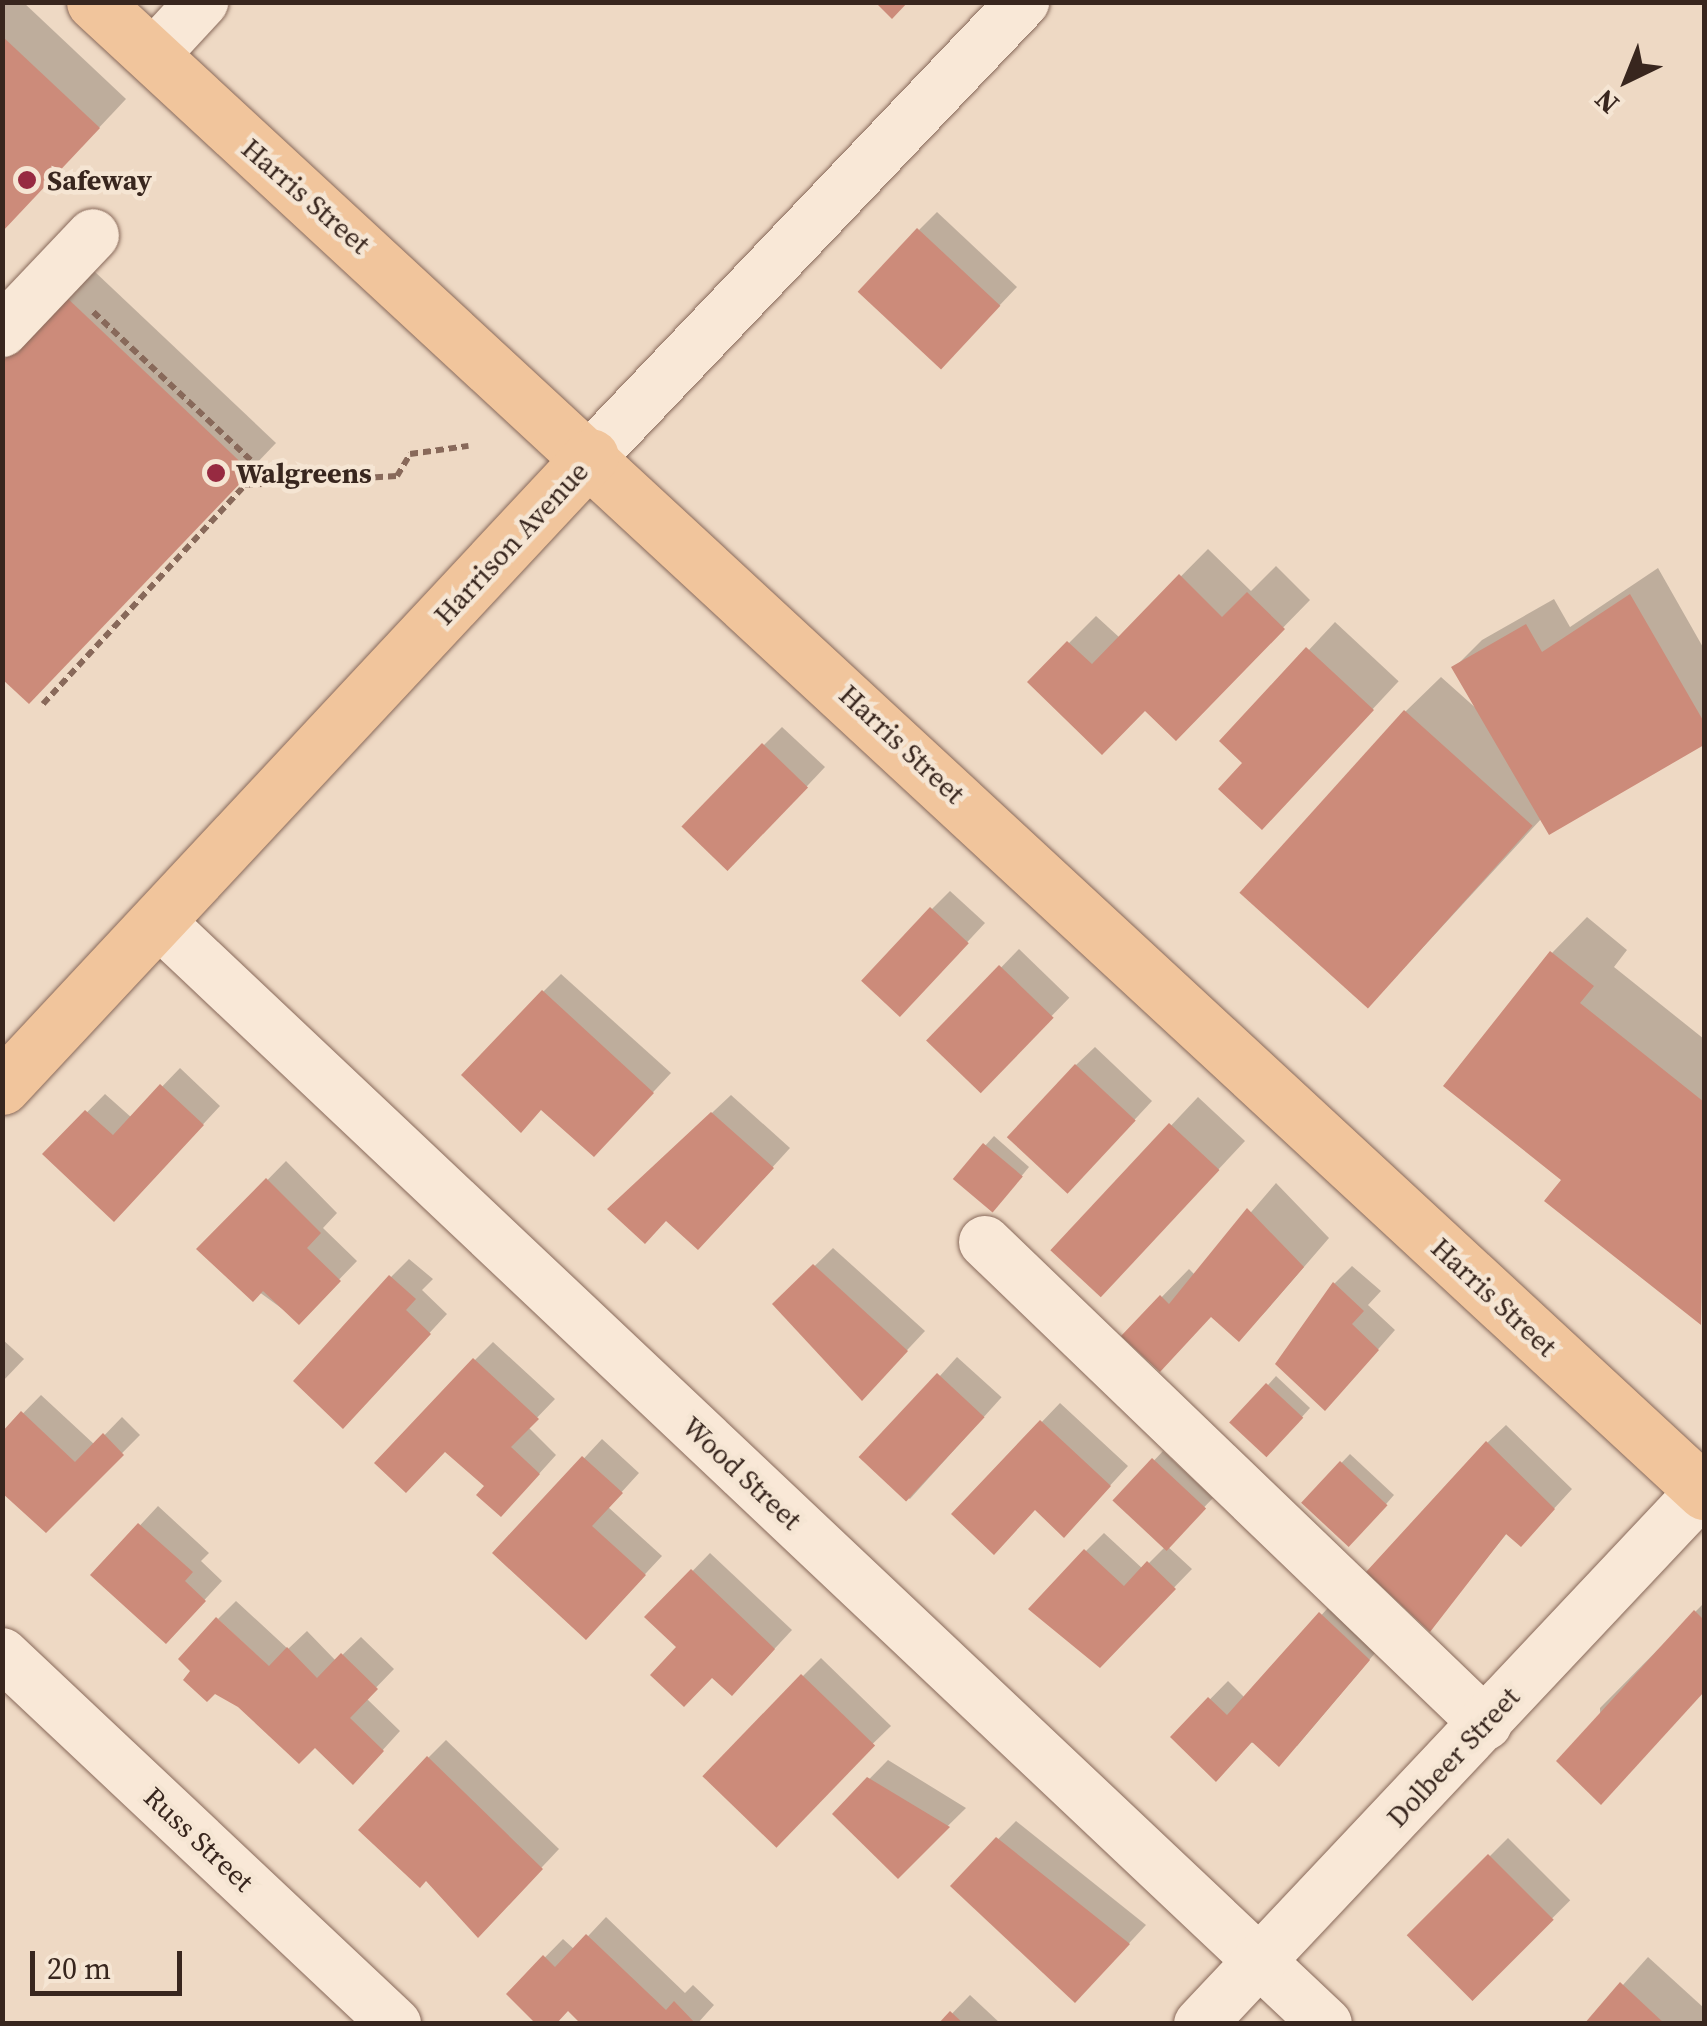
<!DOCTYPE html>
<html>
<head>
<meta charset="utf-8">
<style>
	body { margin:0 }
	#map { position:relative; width:1707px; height:2026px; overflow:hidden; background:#eed9c4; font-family:"Source Serif 4",serif }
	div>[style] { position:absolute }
	.shadow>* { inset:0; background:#0003; transform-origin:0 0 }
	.building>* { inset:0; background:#cc8b7a; transform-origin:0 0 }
	.path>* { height:6px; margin-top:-3px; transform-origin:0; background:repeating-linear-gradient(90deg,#88695a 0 8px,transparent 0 13px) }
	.roads { filter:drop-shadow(0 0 2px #88695a) drop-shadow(0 0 2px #88695a) }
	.minor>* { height:52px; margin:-26px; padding:0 26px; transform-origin:26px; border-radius:26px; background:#f9e8d7 }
	.major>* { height:55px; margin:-27.5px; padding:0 27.5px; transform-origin:27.5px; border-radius:27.5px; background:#f1c59c }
	.dots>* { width:28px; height:28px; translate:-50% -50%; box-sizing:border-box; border:5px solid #f5e5d3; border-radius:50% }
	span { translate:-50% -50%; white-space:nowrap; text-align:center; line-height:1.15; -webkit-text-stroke:9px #f5e5d3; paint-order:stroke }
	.poi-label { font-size:28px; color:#38261e; font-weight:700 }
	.left { translate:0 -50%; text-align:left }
	.street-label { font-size:28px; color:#38261e }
	.frame { position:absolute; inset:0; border:5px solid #38261e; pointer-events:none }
	.north { position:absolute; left:1577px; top:30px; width:100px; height:100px; -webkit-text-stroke:8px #f5e5d3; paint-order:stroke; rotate:223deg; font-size:28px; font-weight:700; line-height:40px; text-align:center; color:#38261e }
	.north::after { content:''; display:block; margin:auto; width:35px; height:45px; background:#38261e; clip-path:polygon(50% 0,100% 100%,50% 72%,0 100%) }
	.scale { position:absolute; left:30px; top:1951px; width:152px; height:45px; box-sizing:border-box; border:5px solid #38261e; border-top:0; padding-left:12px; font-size:30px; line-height:35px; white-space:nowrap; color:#38261e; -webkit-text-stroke:8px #f5e5d3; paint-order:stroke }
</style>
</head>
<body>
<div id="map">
	<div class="shadow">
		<i style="clip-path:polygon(2px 2px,23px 2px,126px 99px,2px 231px)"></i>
		<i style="clip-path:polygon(937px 212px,1017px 287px,959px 348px,919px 230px)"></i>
		<i style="clip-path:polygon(94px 271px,276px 443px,56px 674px,2px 366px)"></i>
		<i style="clip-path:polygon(1208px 549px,1251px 591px,1276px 566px,1310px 600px,1176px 737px,1145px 708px,1030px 682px,1096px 616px,1120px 638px)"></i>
		<i style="clip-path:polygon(1658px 568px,1704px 649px,1704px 742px,1550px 832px,1542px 818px,1368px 1007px,1405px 712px,1441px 677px,1478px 710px,1454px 668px,1482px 640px,1554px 599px,1570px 627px)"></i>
		<i style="left:1335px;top:622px;width:87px;height:164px;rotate:43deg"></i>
		<i style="clip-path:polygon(782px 727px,825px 767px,747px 850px,764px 745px)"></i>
		<i style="clip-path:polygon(950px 891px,985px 923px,918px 995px,932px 909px)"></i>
		<i style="clip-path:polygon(1587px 917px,1627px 950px,1614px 967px,1704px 1039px,1701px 1322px,1564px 1180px,1552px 953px)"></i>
		<i style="left:1019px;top:949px;width:70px;height:127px;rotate:44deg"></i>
		<i style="clip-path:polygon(561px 974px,671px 1073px,612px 1136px,543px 992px)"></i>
		<i style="clip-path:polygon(1095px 1047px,1152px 1101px,1085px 1173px,1076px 1065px)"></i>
		<i style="clip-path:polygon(180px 1068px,220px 1106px,132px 1201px,46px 1154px,105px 1094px,132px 1118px)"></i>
		<i style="clip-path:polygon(731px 1095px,790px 1148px,716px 1229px,629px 1191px)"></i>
		<i style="clip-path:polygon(1198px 1097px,1245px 1141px,1128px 1266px,1054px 1250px)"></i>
		<i style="clip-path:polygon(994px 1136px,1029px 1167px,1000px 1202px,956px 1178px)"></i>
		<i style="clip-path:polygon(286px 1161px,337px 1213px,323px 1228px,357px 1261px,299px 1321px,200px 1249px)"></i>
		<i style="clip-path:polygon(1276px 1183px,1329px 1238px,1266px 1311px,1239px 1338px,1212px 1315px,1124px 1336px,1189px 1269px,1196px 1276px)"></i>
		<i style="clip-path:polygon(833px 1248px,925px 1331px,880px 1379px,776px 1304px)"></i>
		<i style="clip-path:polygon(409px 1259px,433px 1279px,422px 1290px,447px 1314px,361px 1407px,391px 1277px)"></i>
		<i style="clip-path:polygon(1352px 1266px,1381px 1291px,1368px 1305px,1395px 1330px,1343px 1389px,1334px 1284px)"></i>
		<i style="clip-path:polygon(2px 1339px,24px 1359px,2px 1382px)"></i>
		<i style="clip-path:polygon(493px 1342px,555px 1399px,528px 1427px,556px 1455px,519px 1496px,488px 1486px,446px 1449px,475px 1360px)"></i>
		<i style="left:957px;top:1357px;width:60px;height:137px;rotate:42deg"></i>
		<i style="clip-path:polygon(1276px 1376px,1310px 1408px,1276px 1446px,1268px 1385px)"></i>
		<i style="clip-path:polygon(41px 1395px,95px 1445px,122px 1417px,140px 1435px,46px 1530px,2px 1435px)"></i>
		<i style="clip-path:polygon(1060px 1403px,1128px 1466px,1082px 1516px,1036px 1507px,955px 1513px)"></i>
		<i style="clip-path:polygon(1506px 1425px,1572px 1489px,1539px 1525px,1508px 1532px,1430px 1628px,1487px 1443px)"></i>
		<i style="clip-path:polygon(602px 1439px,639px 1473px,608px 1507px,662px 1556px,604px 1618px,496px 1553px)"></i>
		<i style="clip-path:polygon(1163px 1451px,1213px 1498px,1167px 1546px,1192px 1569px,1099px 1665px,1086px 1551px,1104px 1533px,1143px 1569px,1166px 1546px,1117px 1500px)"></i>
		<i style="clip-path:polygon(1350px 1454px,1394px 1495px,1358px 1536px,1304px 1502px)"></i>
		<i style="clip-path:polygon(158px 1506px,209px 1553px,201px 1561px,222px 1581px,184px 1622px,94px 1575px)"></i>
		<i style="clip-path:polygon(710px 1553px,792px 1630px,750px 1675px,679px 1647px,648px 1617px)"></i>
		<i style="clip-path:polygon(1339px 1596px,1386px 1640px,1297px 1746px,1173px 1737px,1228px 1681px,1245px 1698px)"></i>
		<i style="clip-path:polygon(236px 1601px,288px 1649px,307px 1631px,336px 1661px,361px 1637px,394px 1669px,366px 1698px,400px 1731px,371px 1763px,218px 1619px)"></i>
		<i style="clip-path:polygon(1704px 1603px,1704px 1690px,1601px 1801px,1600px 1708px)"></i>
		<i style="clip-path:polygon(821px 1658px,891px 1726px,773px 1841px,803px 1676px)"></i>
		<i style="clip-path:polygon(446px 1740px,559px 1849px,496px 1916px,428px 1758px)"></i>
		<i style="clip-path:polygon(888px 1760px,966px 1808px,898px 1875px,835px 1814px)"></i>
		<i style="clip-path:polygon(1016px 1821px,1146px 1925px,1094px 1981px,953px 1885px)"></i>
		<i style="left:1508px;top:1838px;width:88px;height:137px;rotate:45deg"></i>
		<i style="clip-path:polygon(606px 1917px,685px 1993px,693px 1985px,714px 2005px,697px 2024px,585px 2024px,568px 2008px,509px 1994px,563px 1939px,575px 1950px)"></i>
		<i style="clip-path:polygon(1648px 1957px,1704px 2008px,1704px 2024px,1588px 2024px)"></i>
		<i style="clip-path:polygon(970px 1995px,1001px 2024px,942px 2024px)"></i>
	</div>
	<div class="building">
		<i style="clip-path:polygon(875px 2px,908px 2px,892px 19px)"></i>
		<i style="clip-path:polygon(2px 36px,100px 128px,2px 232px)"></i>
		<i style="left:917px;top:228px;width:114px;height:87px;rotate:43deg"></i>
		<i style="clip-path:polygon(65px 296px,251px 472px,29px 704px,2px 679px,2px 362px)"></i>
		<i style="clip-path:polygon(1179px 574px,1222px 617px,1247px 592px,1285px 629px,1176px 741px,1145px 711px,1102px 755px,1027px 682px,1067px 641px,1092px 664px)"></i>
		<i style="clip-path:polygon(1630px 594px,1704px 722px,1704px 745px,1549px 835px,1451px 667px,1526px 624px,1542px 652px)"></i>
		<i style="clip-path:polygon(1306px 647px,1374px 710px,1262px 830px,1218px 789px,1242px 763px,1219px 741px)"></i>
		<i style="left:1404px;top:710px;width:173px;height:246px;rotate:42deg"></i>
		<i style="left:762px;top:743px;width:64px;height:116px;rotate:44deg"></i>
		<i style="left:930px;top:907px;width:53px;height:101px;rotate:43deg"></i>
		<i style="clip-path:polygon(1550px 951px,1594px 986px,1580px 1003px,1704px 1102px,1701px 1325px,1544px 1201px,1561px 1180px,1443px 1086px)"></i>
		<i style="left:999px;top:965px;width:76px;height:105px;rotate:44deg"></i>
		<i style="clip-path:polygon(542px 990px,654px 1093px,594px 1157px,541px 1110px,521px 1133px,461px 1075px)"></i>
		<i style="left:1075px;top:1064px;width:83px;height:100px;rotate:43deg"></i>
		<i style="clip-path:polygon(160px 1084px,204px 1125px,114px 1222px,42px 1154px,85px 1110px,113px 1135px)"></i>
		<i style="clip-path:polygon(711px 1112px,774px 1168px,698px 1250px,666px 1221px,645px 1244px,607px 1209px)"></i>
		<i style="left:1169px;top:1123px;width:69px;height:174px;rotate:43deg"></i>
		<i style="left:983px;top:1143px;width:52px;height:47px;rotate:40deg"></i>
		<i style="clip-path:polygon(266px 1178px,321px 1233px,307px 1248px,341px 1281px,299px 1325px,263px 1291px,253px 1302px,196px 1249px)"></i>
		<i style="clip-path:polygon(1247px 1208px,1304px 1267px,1239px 1342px,1211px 1317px,1160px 1372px,1121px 1336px,1160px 1295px,1169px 1304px)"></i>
		<i style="clip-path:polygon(813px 1264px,908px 1351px,862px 1401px,772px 1304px)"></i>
		<i style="clip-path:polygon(389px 1275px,416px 1299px,406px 1310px,431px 1334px,343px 1429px,293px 1381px)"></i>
		<i style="clip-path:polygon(1333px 1282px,1364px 1311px,1352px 1324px,1379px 1350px,1325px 1411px,1275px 1364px)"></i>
		<i style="clip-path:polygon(473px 1358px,539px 1419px,511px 1447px,540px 1474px,501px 1517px,476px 1495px,484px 1486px,445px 1452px,406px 1493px,374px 1463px)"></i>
		<i style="left:937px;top:1373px;width:65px;height:115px;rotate:43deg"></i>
		<i style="left:1266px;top:1383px;width:51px;height:54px;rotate:43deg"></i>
		<i style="clip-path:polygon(21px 1411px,75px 1462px,103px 1433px,124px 1455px,46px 1533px,2px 1493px,2px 1432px)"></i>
		<i style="clip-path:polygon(1040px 1420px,1111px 1486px,1064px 1538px,1035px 1510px,994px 1555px,951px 1514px)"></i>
		<i style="clip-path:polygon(1486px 1441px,1555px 1509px,1521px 1547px,1506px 1534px,1430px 1632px,1366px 1572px)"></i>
		<i style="clip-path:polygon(582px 1456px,623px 1493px,592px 1526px,646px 1575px,586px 1640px,492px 1553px)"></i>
		<i style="left:1152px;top:1458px;width:74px;height:58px;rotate:43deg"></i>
		<i style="left:1340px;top:1461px;width:65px;height:57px;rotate:43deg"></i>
		<i style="clip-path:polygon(138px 1523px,193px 1572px,185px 1581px,206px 1601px,166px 1644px,90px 1575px)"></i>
		<i style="clip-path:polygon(1084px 1549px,1124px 1586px,1147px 1561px,1176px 1589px,1100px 1668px,1028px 1609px)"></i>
		<i style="clip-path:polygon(691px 1569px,775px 1649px,732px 1696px,712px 1678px,684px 1707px,650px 1675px,676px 1647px,644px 1617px)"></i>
		<i style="clip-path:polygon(1694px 1610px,1704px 1620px,1704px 1692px,1601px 1805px,1556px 1761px)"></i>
		<i style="clip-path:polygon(1319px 1612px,1370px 1660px,1279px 1767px,1252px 1742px,1216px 1782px,1170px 1737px,1208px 1697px,1227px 1715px)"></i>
		<i style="clip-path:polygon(216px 1617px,269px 1666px,287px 1647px,317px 1678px,341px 1653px,378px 1689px,350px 1718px,384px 1751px,353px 1785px,315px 1748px,299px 1764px,238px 1707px,215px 1694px,207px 1702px,183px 1680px,190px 1671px,178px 1659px)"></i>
		<i style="left:801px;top:1674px;width:103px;height:142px;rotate:44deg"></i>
		<i style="clip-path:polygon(427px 1756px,543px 1869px,478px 1938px,426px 1881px,420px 1888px,358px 1830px)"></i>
		<i style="clip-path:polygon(867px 1777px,950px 1827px,898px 1879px,832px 1814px)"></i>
		<i style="clip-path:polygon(996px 1837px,1130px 1944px,1075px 2003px,950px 1886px)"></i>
		<i style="left:1488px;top:1854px;width:93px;height:115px;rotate:45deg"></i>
		<i style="clip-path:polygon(586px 1934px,666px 2010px,674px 2001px,696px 2024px,581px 2024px,568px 2011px,556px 2024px,536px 2024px,506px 1994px,543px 1955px,555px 1967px)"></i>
		<i style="clip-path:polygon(1620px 1982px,1665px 2024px,1584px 2024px)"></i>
		<i style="clip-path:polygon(950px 2011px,964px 2024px,938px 2024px)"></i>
	</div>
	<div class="path">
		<i style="left:245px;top:485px;width:152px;rotate:-3.4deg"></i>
		<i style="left:397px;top:476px;width:26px;rotate:-59deg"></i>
		<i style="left:410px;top:454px;width:59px;rotate:-7.9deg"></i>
		<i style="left:43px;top:704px;width:320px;rotate:-47.3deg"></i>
		<i style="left:260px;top:469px;width:233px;rotate:-136.7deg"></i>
	</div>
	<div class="roads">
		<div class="minor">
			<i style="left:152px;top:56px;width:74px;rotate:-47.2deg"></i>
			<i style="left:2px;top:331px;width:132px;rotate:-46.5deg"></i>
			<i style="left:591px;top:456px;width:627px;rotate:-46.42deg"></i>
			<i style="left:159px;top:922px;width:1605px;rotate:43.36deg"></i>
			<i style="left:985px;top:1242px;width:695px;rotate:43.89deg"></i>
			<i style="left:2px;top:1654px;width:540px;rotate:43.27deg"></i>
			<i style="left:1200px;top:2024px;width:735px;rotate:-46.71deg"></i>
		</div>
		<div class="major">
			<i style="left:94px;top:2px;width:2194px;rotate:42.78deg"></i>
			<i style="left:2px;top:1087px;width:863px;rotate:-46.97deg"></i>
		</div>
	</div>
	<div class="dots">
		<i style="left:27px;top:180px;background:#972a41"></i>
		<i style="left:216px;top:473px;background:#972a41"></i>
	</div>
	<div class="poi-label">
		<span class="left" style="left:47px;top:180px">Safeway</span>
		<span class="left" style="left:236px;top:473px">Walgreens</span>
	</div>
	<div class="street-label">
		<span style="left:306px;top:196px;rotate:41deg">Harris Street</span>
		<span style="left:511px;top:543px;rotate:-47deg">Harrison Avenue</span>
		<span style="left:902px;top:744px;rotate:43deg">Harris Street</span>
		<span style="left:1494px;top:1297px;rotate:43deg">Harris Street</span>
		<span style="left:742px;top:1473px;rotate:43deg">Wood Street</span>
		<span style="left:1453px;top:1757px;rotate:-47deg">Dolbeer Street</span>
		<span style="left:199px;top:1839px;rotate:43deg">Russ Street</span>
	</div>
	<div class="frame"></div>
	<div class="north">N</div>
	<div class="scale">20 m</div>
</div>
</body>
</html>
